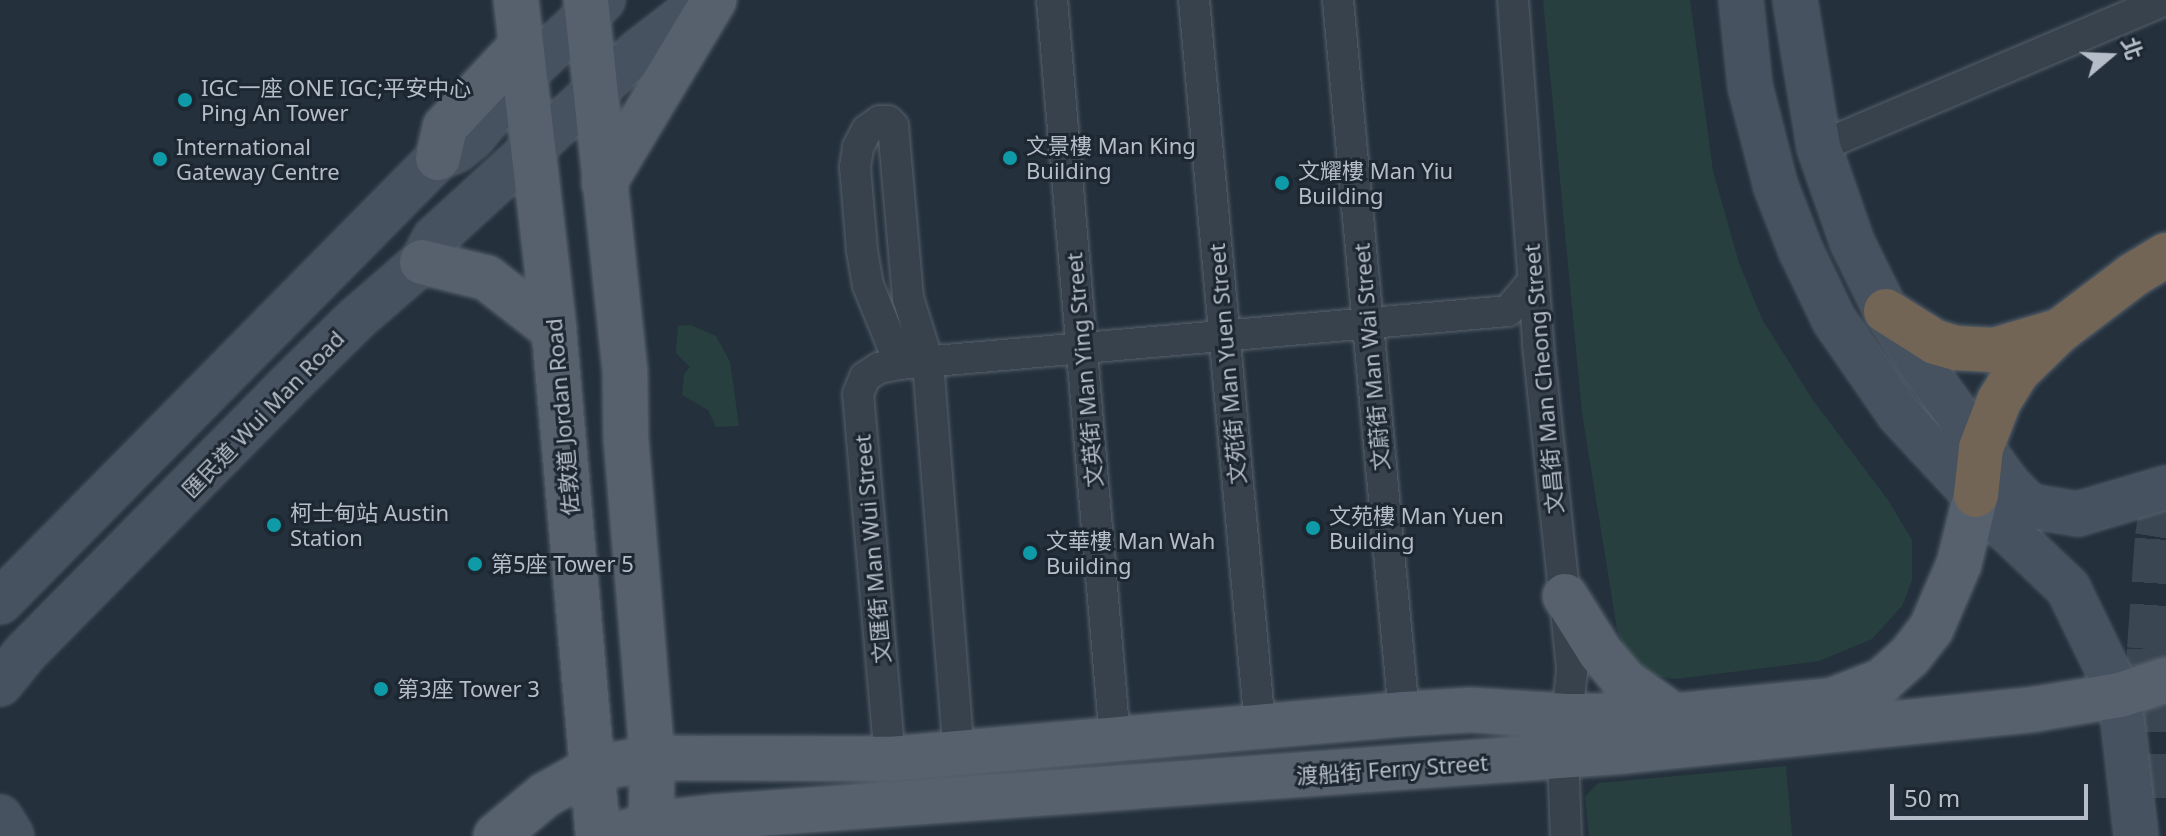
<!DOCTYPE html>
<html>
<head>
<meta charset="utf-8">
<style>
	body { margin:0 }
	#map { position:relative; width:2166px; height:836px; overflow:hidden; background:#24313d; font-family:"Noto Sans","Noto Sans TC",sans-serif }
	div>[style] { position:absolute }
	.green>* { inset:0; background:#273f3f }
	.highway-tunnel>* { height:44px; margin-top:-22px; transform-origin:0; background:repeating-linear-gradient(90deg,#3a4652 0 44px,transparent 0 66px) }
	.roads { filter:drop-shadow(0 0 2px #56606b) drop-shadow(0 0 2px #56606b) }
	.street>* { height:30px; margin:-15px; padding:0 15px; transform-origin:15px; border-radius:15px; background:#38424d }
	.secondary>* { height:42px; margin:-21px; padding:0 21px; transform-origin:21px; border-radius:21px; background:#465260 }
	.primary>* { height:44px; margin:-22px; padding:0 22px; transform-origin:22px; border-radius:22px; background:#56616d }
	.highway>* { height:44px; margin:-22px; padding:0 22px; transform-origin:22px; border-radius:22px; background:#736555 }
	.dots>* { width:22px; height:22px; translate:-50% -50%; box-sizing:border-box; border:4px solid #1d2732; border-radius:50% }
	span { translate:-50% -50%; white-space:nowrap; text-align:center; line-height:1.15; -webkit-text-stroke:6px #1d2732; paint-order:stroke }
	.poi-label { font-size:22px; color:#b4bdc8 }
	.left { translate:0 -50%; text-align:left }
	.street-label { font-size:22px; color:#b4bdc8 }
	.north { position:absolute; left:2070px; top:16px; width:80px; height:80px; -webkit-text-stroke:6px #1d2732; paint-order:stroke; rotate:71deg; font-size:22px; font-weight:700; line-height:32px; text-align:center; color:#b4bdc8 }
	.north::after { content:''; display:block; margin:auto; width:28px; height:36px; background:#b4bdc8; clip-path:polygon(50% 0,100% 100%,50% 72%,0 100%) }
	.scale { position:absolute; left:1890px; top:784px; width:198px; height:36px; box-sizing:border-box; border:4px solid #b4bdc8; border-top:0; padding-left:10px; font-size:24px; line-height:28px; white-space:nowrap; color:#b4bdc8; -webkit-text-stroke:6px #1d2732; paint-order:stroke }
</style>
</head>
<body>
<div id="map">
	<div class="green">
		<i style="clip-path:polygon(1543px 0,1690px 0,1713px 171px,1739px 263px,1762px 319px,1812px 399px,1888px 500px,1912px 540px,1912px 580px,1902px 606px,1872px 639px,1819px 661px,1675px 679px,1654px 676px,1638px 665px,1625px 648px,1617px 629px,1582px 413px)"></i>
		<i style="clip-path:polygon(691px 325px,716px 336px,730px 362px,739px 426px,716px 427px,708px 410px,682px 395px,684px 374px,690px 367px,676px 353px,678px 326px)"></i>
		<i style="clip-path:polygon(1786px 766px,1792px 836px,1589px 836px,1585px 797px,1598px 783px)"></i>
	</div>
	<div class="highway-tunnel">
		<i style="left:2148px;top:798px;width:149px;rotate:-89.6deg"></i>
		<i style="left:2149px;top:649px;width:112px;rotate:-85.9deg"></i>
		<i style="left:2157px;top:537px;width:57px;rotate:-80.9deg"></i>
	</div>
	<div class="roads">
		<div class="street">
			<i style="left:1052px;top:0;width:742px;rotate:85.13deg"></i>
			<i style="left:1194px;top:0;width:730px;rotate:84.81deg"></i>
			<i style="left:1338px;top:0;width:717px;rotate:84.72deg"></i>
			<i style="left:1513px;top:0;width:345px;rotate:85.8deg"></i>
			<i style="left:1538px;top:344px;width:328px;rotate:84deg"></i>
			<i style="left:1572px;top:670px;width:86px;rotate:96deg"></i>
			<i style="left:1563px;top:756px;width:80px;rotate:87.9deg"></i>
			<i style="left:1819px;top:147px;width:377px;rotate:-23deg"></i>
			<i style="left:900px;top:364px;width:85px;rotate:-112.1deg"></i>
			<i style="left:868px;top:285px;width:36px;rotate:-100deg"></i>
			<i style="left:862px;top:250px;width:83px;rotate:-94.8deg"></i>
			<i style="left:855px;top:167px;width:20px;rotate:-81deg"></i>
			<i style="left:858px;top:147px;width:19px;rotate:-62deg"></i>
			<i style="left:867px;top:130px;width:16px;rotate:-35deg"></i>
			<i style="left:880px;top:121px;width:8px"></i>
			<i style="left:888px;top:121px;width:7px;rotate:45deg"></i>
			<i style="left:893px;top:126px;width:173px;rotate:85deg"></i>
			<i style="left:908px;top:298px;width:67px;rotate:72.6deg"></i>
			<i style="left:928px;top:362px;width:392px;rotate:85.5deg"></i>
			<i style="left:890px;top:759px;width:366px;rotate:-95deg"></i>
			<i style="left:858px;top:394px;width:18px;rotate:-68deg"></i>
			<i style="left:865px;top:377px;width:17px;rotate:-33deg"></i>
			<i style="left:879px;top:368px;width:21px;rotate:-11deg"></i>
			<i style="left:900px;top:364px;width:610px;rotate:-4.98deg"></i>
			<i style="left:1508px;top:311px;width:39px;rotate:-50deg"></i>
		</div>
		<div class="secondary">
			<i style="left:1741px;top:0;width:86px;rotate:84deg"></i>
			<i style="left:1750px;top:86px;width:104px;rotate:75.6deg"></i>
			<i style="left:1776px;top:187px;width:69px;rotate:68.7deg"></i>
			<i style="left:1801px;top:251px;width:76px;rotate:64.4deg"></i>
			<i style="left:1834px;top:320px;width:114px;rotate:55.3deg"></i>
			<i style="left:1899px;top:414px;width:157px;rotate:47.1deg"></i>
			<i style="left:2006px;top:529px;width:86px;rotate:43.6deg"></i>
			<i style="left:2068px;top:588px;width:119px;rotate:64.1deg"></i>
			<i style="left:2120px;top:695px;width:142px;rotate:83.5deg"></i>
			<i style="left:1795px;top:0;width:149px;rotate:80.7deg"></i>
			<i style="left:1819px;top:147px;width:101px;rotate:70.8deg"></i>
			<i style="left:1852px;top:242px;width:77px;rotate:63.8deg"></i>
			<i style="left:1886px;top:311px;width:64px;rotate:57.1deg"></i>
			<i style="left:1921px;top:365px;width:147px;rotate:53.8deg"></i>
			<i style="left:2008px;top:484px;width:30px;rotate:46deg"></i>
			<i style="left:2029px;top:506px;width:50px;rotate:9.3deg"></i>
			<i style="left:2078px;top:514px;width:92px;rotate:-16.5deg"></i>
			<i style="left:0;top:602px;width:624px;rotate:-45.39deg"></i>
			<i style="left:438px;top:158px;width:21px;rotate:-23deg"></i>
			<i style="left:457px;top:150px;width:19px;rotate:-39deg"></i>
			<i style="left:472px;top:138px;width:86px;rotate:-50.2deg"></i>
			<i style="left:527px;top:72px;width:105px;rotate:-43.5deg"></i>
			<i style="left:0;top:684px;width:38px;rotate:-51deg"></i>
			<i style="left:24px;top:654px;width:368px;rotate:-45.4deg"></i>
			<i style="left:282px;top:392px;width:103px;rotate:-44.6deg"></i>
			<i style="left:355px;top:320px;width:89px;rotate:-40.9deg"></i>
			<i style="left:422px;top:262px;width:27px;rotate:-62deg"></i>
			<i style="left:435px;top:238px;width:277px;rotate:-42.5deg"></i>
			<i style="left:639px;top:51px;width:83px;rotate:-37.7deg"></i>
			<i style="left:0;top:817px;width:22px;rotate:58deg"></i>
		</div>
		<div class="primary">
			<i style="left:516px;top:0;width:332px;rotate:83.4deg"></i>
			<i style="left:554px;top:330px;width:508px;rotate:85.03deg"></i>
			<i style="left:586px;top:0;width:373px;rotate:84deg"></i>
			<i style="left:625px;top:371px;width:68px;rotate:89.2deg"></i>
			<i style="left:626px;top:439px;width:320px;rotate:85.3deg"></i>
			<i style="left:652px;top:758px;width:78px;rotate:90.7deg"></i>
			<i style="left:438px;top:158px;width:32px;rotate:-77deg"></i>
			<i style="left:445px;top:127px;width:111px;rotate:-46.8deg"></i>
			<i style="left:604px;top:183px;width:214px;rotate:-59deg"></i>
			<i style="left:422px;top:262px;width:67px;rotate:13.8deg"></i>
			<i style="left:487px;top:278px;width:85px;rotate:37.8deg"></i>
			<i style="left:1565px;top:596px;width:66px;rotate:58deg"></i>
			<i style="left:1600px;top:652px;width:38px;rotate:50deg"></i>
			<i style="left:1624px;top:681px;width:61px;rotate:35deg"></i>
			<i style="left:496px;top:836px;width:64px;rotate:-39.9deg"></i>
			<i style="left:545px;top:795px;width:54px;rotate:-29deg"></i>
			<i style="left:592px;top:769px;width:61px;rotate:-10.4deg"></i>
			<i style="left:652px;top:758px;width:238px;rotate:0.2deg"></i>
			<i style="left:890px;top:759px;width:516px;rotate:-5deg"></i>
			<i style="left:1404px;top:714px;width:67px;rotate:-3.4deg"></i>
			<i style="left:1471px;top:710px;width:95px;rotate:3.6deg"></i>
			<i style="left:1566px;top:716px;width:108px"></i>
			<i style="left:1674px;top:716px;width:160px;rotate:-5.7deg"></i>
			<i style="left:1833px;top:700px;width:53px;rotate:-21.2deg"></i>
			<i style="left:1882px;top:681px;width:36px;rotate:-42deg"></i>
			<i style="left:1909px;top:657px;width:36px;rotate:-52deg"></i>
			<i style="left:1931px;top:629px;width:71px;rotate:-66.7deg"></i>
			<i style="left:1959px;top:564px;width:71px;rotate:-76.2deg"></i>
			<i style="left:616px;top:836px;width:37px;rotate:-19deg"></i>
			<i style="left:651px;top:824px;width:61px;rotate:-6.5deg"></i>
			<i style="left:712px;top:817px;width:905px;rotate:-4.12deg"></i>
			<i style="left:1615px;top:752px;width:423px;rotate:-5.8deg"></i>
			<i style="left:2036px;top:709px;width:85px;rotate:-9.5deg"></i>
			<i style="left:2120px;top:695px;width:48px;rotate:-18.1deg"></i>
		</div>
		<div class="highway">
			<i style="left:1886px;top:311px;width:58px;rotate:32.3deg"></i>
			<i style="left:1935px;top:342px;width:22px;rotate:16deg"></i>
			<i style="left:1956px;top:348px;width:38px;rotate:3deg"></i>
			<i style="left:1994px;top:350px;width:64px;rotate:-16.4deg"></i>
			<i style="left:1976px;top:495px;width:47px;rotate:-83.9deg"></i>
			<i style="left:1981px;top:448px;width:50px;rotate:-69deg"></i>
			<i style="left:1999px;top:401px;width:36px;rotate:-58deg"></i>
			<i style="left:2018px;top:371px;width:56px;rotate:-44.3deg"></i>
			<i style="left:2058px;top:332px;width:94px;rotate:-37.2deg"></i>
			<i style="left:2133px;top:275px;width:39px;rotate:-31deg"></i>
		</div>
	</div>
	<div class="dots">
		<i style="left:185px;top:100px;background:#0f9aa8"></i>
		<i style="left:1010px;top:158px;background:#0f9aa8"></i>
		<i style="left:160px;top:159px;background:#0f9aa8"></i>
		<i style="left:1282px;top:183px;background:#0f9aa8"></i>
		<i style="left:274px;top:525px;background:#0f9aa8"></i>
		<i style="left:1313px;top:528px;background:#0f9aa8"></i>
		<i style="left:1030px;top:553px;background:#0f9aa8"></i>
		<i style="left:475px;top:564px;background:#0f9aa8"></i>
		<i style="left:381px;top:689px;background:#0f9aa8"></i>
	</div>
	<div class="poi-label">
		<span class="left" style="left:201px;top:100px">IGC一座 ONE IGC;平安中心<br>Ping An Tower</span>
		<span class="left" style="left:1026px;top:158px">文景樓 Man King<br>Building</span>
		<span class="left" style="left:176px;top:159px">International<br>Gateway Centre</span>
		<span class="left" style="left:1298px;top:183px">文耀樓 Man Yiu<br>Building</span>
		<span class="left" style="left:290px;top:525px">柯士甸站 Austin<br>Station</span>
		<span class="left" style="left:1329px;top:528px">文苑樓 Man Yuen<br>Building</span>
		<span class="left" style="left:1046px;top:553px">文華樓 Man Wah<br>Building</span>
		<span class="left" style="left:491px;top:564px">第5座 Tower 5</span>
		<span class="left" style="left:397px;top:689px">第3座 Tower 3</span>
	</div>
	<div class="street-label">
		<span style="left:1371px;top:357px;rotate:-95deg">文蔚街 Man Wai Street</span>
		<span style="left:1227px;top:364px;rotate:-95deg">文苑街 Man Yuen Street</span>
		<span style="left:1084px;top:370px;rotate:-95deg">文英街 Man Ying Street</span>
		<span style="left:1543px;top:379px;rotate:-95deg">文昌街 Man Cheong Street</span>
		<span style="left:263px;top:414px;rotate:-46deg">匯民道 Wui Man Road</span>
		<span style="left:562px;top:417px;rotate:-95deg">佐敦道 Jordan Road</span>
		<span style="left:872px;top:549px;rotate:-95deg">文匯街 Man Wui Street</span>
		<span style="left:1392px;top:769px;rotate:-4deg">渡船街 Ferry Street</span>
	</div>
	<div class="north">北</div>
	<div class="scale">50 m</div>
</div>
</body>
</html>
